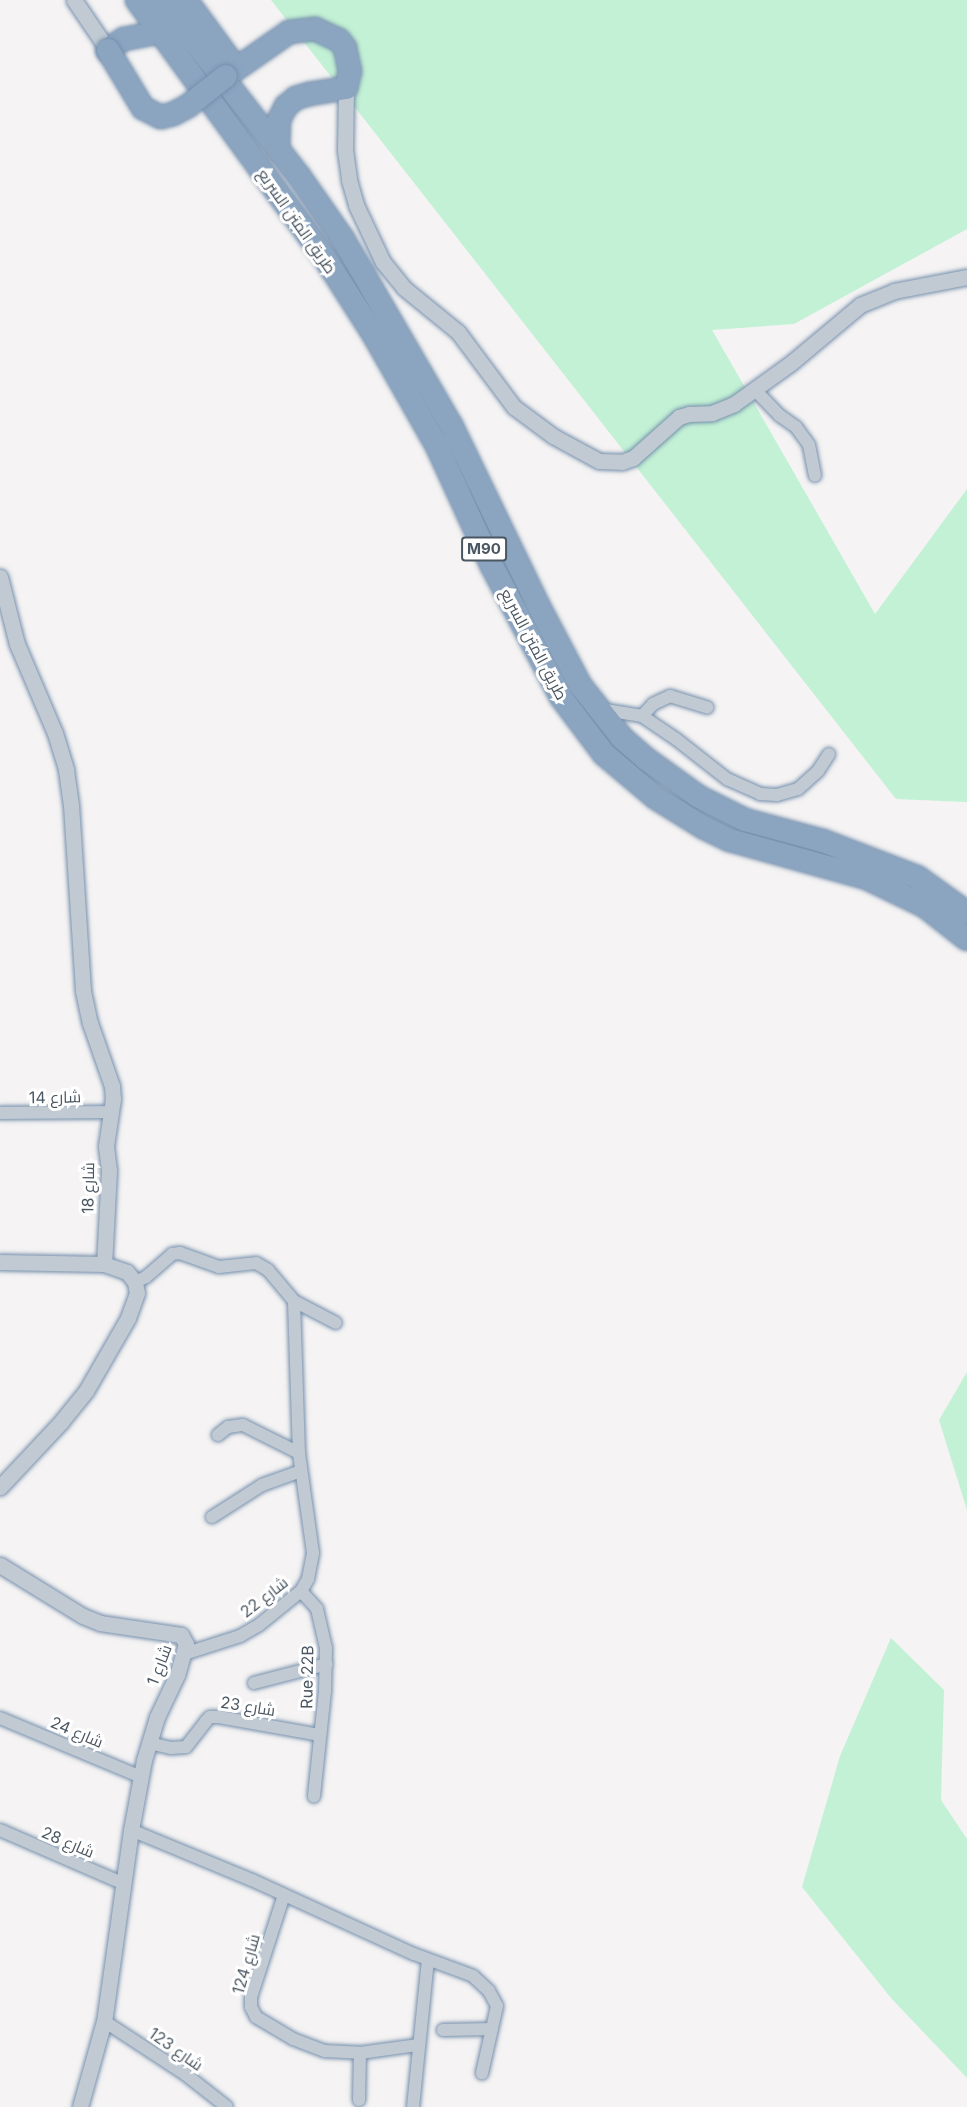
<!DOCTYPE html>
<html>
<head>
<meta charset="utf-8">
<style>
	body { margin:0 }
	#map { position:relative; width:967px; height:2107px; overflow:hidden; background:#f5f3f3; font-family:Inter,Cairo,sans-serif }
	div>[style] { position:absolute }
	.green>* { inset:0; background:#c3f1d5 }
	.roads { filter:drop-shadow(0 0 2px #7690ad) drop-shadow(0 0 2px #7690ad) }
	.minor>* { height:12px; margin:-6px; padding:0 6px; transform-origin:6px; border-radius:6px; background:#c1cad2 }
	.tertiary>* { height:15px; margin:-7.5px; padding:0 7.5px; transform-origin:7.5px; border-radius:7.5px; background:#c1cad2 }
	.motorway>* { height:22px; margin:-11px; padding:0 11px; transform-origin:11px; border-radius:11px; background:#8ba5c1 }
	.bridges { filter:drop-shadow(0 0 2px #7690ad) drop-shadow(0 0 2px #7690ad) }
	.motorway-bridge>* { height:22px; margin:-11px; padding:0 11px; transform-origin:11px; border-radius:11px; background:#8ba5c1 }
	span { translate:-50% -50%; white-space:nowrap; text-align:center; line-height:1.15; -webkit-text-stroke:6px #fff; paint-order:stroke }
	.shield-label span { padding:2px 4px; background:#fff; border:2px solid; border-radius:4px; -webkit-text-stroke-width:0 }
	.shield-label { font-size:15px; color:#4a5661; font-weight:700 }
	.street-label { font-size:16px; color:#4a5661 }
</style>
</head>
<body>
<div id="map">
	<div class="green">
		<i style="clip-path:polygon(271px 0,967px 0,967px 229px,794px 324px,712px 330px,875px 614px,967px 489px,967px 802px,896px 799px)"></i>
		<i style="clip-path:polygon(967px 1372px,967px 1510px,939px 1420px)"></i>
		<i style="clip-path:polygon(891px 1638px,944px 1690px,941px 1800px,967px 1839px,967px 2078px,891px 1998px,802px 1887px,840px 1756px)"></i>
	</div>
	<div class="roads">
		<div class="minor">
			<i style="left:755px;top:390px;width:35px;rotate:46deg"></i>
			<i style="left:779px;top:415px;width:21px;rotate:35deg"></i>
			<i style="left:796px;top:427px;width:22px;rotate:54deg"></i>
			<i style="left:809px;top:445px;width:31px;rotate:79deg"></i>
			<i style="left:599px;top:709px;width:44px;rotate:9.2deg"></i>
			<i style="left:642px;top:716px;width:41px;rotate:34.1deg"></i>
			<i style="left:676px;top:739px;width:65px;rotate:38.1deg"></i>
			<i style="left:727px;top:779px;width:36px;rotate:24deg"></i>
			<i style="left:760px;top:794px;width:17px;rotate:3deg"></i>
			<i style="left:777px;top:795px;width:22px;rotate:-16deg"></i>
			<i style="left:798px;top:789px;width:27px;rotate:-42deg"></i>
			<i style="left:818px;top:771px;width:20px;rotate:-57deg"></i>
			<i style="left:642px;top:716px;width:16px;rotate:-47deg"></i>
			<i style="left:653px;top:704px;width:19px;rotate:-25deg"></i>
			<i style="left:670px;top:696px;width:39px;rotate:17deg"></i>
			<i style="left:0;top:1113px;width:111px;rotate:-0.5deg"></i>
			<i style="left:135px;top:1282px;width:12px;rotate:-24deg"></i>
			<i style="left:146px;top:1277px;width:35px;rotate:-41deg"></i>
			<i style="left:172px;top:1254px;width:8px;rotate:-7deg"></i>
			<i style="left:180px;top:1253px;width:41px;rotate:19.7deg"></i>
			<i style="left:219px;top:1267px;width:37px;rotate:-6deg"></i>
			<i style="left:256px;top:1263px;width:14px;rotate:30deg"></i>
			<i style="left:268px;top:1270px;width:40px;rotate:50deg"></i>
			<i style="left:294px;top:1301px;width:47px;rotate:27.6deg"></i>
			<i style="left:218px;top:1435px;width:13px;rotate:-39deg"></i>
			<i style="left:228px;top:1427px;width:15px;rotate:-8deg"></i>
			<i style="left:243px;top:1425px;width:63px;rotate:26.6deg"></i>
			<i style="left:212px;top:1517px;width:59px;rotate:-32.6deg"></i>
			<i style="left:262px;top:1485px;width:41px;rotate:-19.7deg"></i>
			<i style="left:301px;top:1591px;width:24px;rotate:48deg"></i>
			<i style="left:317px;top:1609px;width:40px;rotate:77deg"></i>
			<i style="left:326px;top:1648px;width:43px;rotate:91.3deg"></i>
			<i style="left:325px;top:1691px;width:106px;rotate:96deg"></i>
			<i style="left:184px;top:1654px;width:59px;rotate:-17.8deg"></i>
			<i style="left:240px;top:1636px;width:22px;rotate:-30deg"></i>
			<i style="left:259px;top:1625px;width:54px;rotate:-39deg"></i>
			<i style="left:301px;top:1591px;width:14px;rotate:-60deg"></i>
			<i style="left:308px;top:1579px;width:26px;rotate:-79deg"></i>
			<i style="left:313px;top:1553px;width:101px;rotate:-98deg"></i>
			<i style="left:299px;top:1453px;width:152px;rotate:-91.9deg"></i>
			<i style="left:254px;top:1683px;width:75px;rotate:-14.6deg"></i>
			<i style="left:0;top:1718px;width:153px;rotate:22.7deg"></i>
			<i style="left:149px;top:1743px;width:23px;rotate:13deg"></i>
			<i style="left:171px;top:1748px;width:15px;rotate:-4deg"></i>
			<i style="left:186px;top:1747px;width:33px;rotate:-52deg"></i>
			<i style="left:206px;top:1721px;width:6px;rotate:-45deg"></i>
			<i style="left:210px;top:1717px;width:9px"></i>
			<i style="left:219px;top:1717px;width:103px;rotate:10.1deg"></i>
			<i style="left:0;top:1830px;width:135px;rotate:23.5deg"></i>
			<i style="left:131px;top:1830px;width:131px;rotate:22.5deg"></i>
			<i style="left:252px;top:1880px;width:178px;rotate:24.6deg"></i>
			<i style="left:414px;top:1954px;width:63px;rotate:20.4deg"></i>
			<i style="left:473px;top:1976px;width:22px;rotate:43deg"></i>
			<i style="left:489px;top:1991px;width:17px;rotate:62deg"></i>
			<i style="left:497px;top:2006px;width:69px;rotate:102.6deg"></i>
			<i style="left:284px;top:1895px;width:107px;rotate:107.9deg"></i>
			<i style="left:251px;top:1997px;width:10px;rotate:90deg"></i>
			<i style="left:251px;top:2007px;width:11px;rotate:63deg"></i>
			<i style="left:256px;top:2017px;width:43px;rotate:30.7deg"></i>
			<i style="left:293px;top:2039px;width:34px;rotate:21deg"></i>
			<i style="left:325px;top:2051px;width:35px;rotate:3deg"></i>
			<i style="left:360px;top:2053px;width:59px;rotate:-7.9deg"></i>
			<i style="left:104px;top:2021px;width:97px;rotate:33.2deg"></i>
			<i style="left:185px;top:2074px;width:53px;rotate:38.2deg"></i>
			<i style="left:443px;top:2030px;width:49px;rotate:-1.2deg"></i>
			<i style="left:359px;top:2100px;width:47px;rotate:-88.8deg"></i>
			<i style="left:413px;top:2107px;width:148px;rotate:-84.2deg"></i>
		</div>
		<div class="tertiary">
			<i style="left:74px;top:0;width:60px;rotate:55.8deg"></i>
			<i style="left:346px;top:88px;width:62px;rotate:90.9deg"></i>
			<i style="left:345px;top:150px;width:30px;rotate:82deg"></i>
			<i style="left:349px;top:180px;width:26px;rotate:74deg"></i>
			<i style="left:356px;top:205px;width:63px;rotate:64.7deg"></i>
			<i style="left:383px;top:262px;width:33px;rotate:51deg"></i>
			<i style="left:404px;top:288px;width:70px;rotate:39.2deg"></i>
			<i style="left:458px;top:332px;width:94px;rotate:53.3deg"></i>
			<i style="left:514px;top:407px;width:49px;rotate:36.6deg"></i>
			<i style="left:553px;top:436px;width:52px;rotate:28.5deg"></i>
			<i style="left:599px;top:461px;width:23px;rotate:2deg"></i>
			<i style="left:622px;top:462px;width:12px;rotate:-20deg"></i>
			<i style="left:633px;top:458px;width:62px;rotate:-41.7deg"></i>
			<i style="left:679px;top:417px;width:10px;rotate:-17deg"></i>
			<i style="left:689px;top:414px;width:23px;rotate:-2deg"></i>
			<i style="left:712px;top:413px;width:24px;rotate:-22deg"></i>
			<i style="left:734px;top:404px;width:70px;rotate:-35.7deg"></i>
			<i style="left:791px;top:363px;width:90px;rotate:-40deg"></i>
			<i style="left:860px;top:305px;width:37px;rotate:-22deg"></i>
			<i style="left:894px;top:291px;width:74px;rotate:-10.9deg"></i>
			<i style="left:0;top:577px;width:69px;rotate:75.8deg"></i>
			<i style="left:17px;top:644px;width:97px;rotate:66.9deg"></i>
			<i style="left:55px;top:733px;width:39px;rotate:73deg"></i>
			<i style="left:66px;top:770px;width:35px;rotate:82deg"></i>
			<i style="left:71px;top:805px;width:186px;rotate:86.3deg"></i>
			<i style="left:83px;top:991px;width:33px;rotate:78deg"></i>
			<i style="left:90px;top:1023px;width:67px;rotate:70.8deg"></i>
			<i style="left:112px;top:1086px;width:13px;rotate:86deg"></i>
			<i style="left:113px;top:1099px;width:48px;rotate:98.5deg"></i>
			<i style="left:106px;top:1146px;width:24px;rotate:83deg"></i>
			<i style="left:109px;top:1170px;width:94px;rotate:93deg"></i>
			<i style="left:0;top:1262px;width:104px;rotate:1.1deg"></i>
			<i style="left:104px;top:1264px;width:24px;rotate:19deg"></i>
			<i style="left:127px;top:1272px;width:13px;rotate:51deg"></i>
			<i style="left:135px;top:1282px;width:11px;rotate:80deg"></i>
			<i style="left:137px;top:1293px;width:27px;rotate:110deg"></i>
			<i style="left:128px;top:1318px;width:84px;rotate:119.9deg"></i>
			<i style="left:86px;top:1391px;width:38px;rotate:129deg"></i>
			<i style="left:62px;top:1421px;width:91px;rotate:133.2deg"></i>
			<i style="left:0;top:1565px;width:97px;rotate:31.6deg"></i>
			<i style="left:83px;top:1616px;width:18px;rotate:22deg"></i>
			<i style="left:100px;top:1623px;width:82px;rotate:8.4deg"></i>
			<i style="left:181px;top:1635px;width:10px;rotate:61deg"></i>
			<i style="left:186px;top:1644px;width:32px;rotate:106deg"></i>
			<i style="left:177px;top:1675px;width:47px;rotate:115.5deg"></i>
			<i style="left:157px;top:1717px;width:45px;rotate:106.8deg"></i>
			<i style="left:144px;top:1760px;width:71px;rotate:100.5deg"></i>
			<i style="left:131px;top:1830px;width:193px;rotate:98deg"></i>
			<i style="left:104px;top:2021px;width:89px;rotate:105.6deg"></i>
		</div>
		<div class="motorway">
			<i style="left:137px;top:0;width:319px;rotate:53.9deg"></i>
			<i style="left:325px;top:258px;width:91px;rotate:57.5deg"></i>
			<i style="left:374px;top:335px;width:128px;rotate:60.4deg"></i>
			<i style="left:437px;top:446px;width:130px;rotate:65.4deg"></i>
			<i style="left:491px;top:564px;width:150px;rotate:62.2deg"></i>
			<i style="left:561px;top:697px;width:71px;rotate:53deg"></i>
			<i style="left:604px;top:754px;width:68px;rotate:40.2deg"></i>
			<i style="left:656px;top:798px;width:55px;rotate:31.7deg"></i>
			<i style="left:703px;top:827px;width:30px;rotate:26deg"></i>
			<i style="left:730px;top:840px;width:142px;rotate:15.5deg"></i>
			<i style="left:867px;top:878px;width:64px;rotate:25.8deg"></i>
			<i style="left:925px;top:906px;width:53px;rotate:38.2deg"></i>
			<i style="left:162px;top:0;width:223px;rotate:52.1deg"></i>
			<i style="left:299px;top:176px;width:77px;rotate:55.1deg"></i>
			<i style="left:343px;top:239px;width:215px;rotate:59.9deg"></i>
			<i style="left:451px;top:425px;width:200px;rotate:64.2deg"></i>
			<i style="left:538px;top:605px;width:90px;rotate:62.3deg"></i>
			<i style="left:580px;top:685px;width:68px;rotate:51.6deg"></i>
			<i style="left:622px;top:738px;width:32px;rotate:41deg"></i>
			<i style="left:646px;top:759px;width:65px;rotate:35.6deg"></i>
			<i style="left:699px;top:797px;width:51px;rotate:26.6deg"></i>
			<i style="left:745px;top:820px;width:81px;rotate:15.1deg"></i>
			<i style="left:823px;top:841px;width:101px;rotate:21deg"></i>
			<i style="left:917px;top:877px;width:62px;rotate:35.8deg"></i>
			<i style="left:186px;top:0;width:83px;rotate:53.8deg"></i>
			<i style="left:108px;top:50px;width:19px;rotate:-35deg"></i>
			<i style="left:124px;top:39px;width:38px;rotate:-11deg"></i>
			<i style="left:226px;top:76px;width:77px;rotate:-34.9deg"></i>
			<i style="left:289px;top:32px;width:26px;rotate:-7deg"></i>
			<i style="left:315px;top:29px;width:26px;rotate:25deg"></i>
			<i style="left:339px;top:40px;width:10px;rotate:53deg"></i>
			<i style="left:345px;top:48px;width:24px;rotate:78deg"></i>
			<i style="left:350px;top:71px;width:17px;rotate:103deg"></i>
			<i style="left:346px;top:88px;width:37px;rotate:171deg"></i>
			<i style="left:309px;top:94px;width:14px;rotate:163deg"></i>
			<i style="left:296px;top:98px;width:13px;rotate:141deg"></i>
			<i style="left:286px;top:106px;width:16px;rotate:117deg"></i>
			<i style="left:279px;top:120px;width:30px;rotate:92deg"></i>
		</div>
	</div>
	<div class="bridges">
		<div class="motorway-bridge">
			<i style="left:108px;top:50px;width:68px;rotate:58.9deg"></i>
			<i style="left:143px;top:108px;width:20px;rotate:27deg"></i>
			<i style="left:161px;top:117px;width:12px;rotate:-14deg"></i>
			<i style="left:173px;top:114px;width:17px;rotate:-28deg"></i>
			<i style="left:188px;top:106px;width:48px;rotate:-38.3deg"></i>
		</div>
	</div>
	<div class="shield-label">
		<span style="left:484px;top:549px">M90</span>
	</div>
	<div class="street-label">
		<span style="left:297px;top:221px;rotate:55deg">طريق المتن السريع</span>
		<span style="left:534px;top:644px;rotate:62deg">طريق المتن السريع</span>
		<span style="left:55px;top:1097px;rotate:-1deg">شارع 14</span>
		<span style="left:88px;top:1188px;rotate:-89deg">شارع 18</span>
		<span style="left:264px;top:1597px;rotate:-38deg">شارع 22</span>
		<span style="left:159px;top:1665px;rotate:-69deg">شارع 1</span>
		<span style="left:307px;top:1677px;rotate:-89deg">Rue 22B</span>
		<span style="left:248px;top:1706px;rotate:9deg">شارع 23</span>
		<span style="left:77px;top:1732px;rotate:23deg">شارع 24</span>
		<span style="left:68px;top:1842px;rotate:23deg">شارع 28</span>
		<span style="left:246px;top:1964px;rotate:-74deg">شارع 124</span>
		<span style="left:176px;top:2049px;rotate:35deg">شارع 123</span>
	</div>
</div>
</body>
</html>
